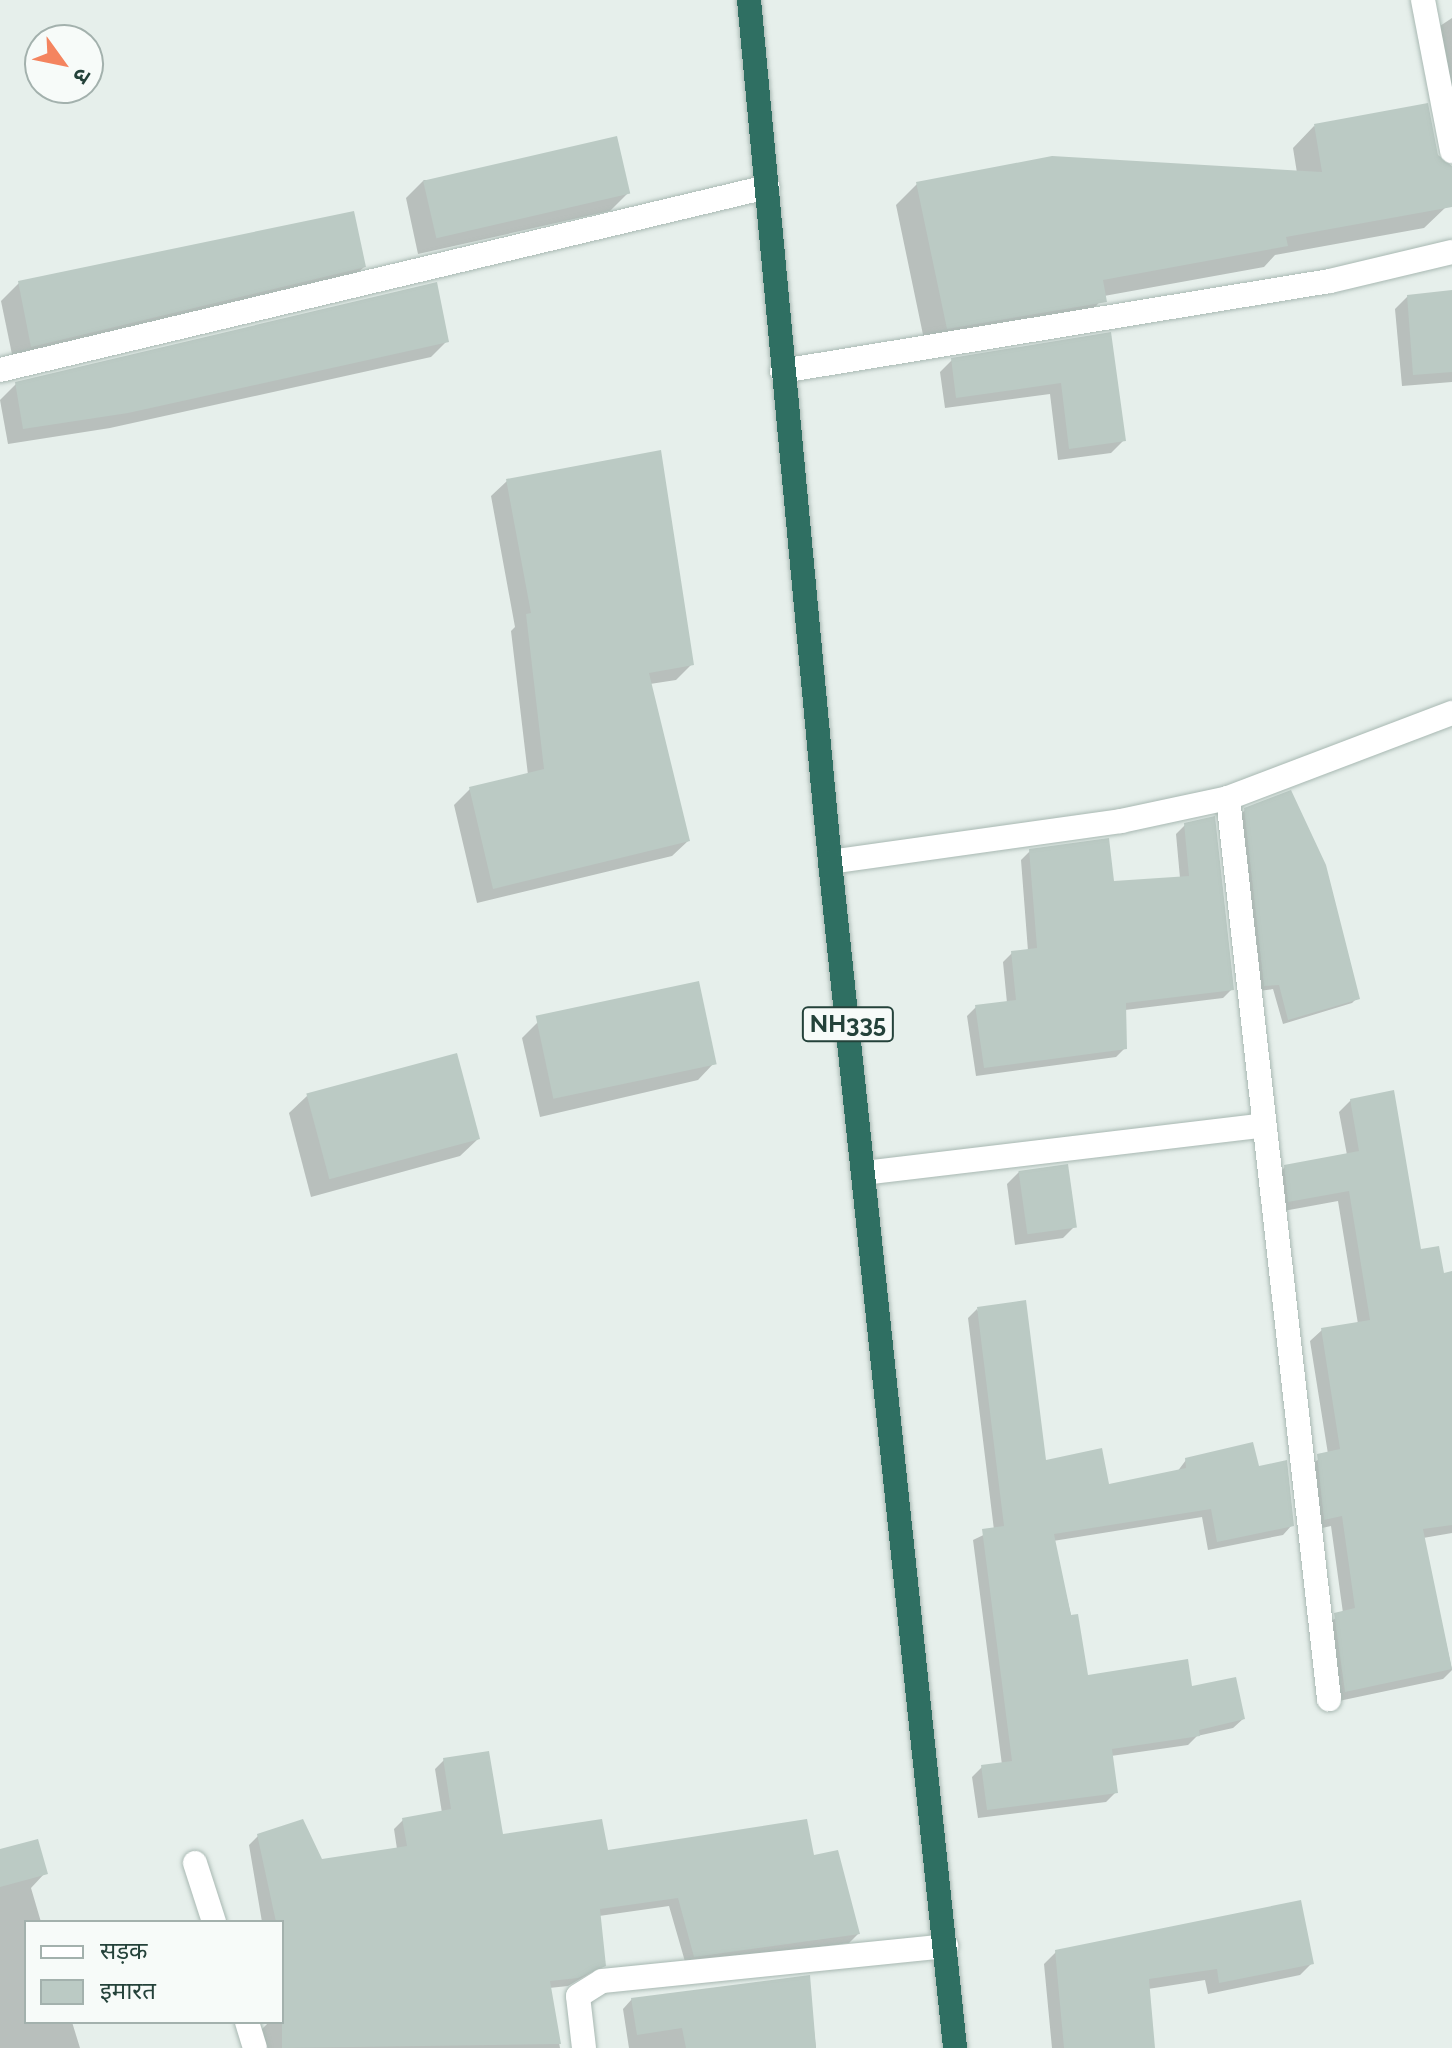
<!DOCTYPE html>
<html>
<head>
<meta charset="utf-8">
<style>
	body { margin:0 }
	#map { position:relative; width:1452px; height:2048px; overflow:hidden; background:#e6efeb; font-family:Raleway,"Noto Sans Devanagari",sans-serif }
	div>[style] { position:absolute }
	.shadow>* { inset:0; background:#0003 }
	.building>* { inset:0; background:#bbcac4; transform-origin:0 0 }
	.roads { filter:drop-shadow(0 0 2px #a8b8b2) drop-shadow(0 0 2px #a8b8b2) }
	.lane>* { height:24px; margin:-12px; padding:0 12px; transform-origin:12px; border-radius:12px; background:#fff }
	.street>* { height:24px; margin:-12px; padding:0 12px; transform-origin:12px; border-radius:12px; background:#fff }
	.highway>* { height:24px; margin:-12px; padding:0 12px; transform-origin:12px; border-radius:12px; background:#2f6f62 }
	span { translate:-50% -50%; white-space:nowrap; text-align:center; line-height:1.15; -webkit-text-stroke:7px #f7fbf9; paint-order:stroke }
	.shield-label span { padding:2px 6px; background:#f7fbf9; border:2px solid; border-radius:6px; -webkit-text-stroke-width:0 }
	.shield-label { font-size:24px; color:#24423a; font-weight:700 }
	.legend { position:absolute; left:24px; top:1920px; width:260px; height:104px; box-sizing:border-box; background:#f7fbf9; border:2px solid #a3b1ad; margin:0; padding:10px 14px; list-style:none; font-size:24px; color:#24423a }
	.legend li { display:flex; align-items:center; gap:16px; height:40px }
	.legend b { width:40px; border:2px solid #a3b1ad }
	.north { position:absolute; left:24px; top:24px; width:80px; height:80px; box-sizing:border-box; background:#f7fbf9; border:2px solid #a3b1ad; border-radius:50%; rotate:123deg; font-size:22px; font-weight:700; line-height:32px; text-align:center; color:#24423a }
	.north::after { content:''; display:block; margin:auto; width:28px; height:36px; background:#f4845f; clip-path:polygon(50% 0,100% 100%,50% 72%,0 100%) }
</style>
</head>
<body>
<div id="map">
	<div class="shadow">
		<i style="clip-path:polygon(1452px 18px,1452px 109px,1431px 32px)"></i>
		<i style="clip-path:polygon(1314px 126px,1446px 207px,1424px 228px,1275px 255px,1264px 267px,1104px 296px,1083px 323px,926px 349px,896px 205px,917px 184px,1297px 173px,1293px 148px)"></i>
		<i style="clip-path:polygon(424px 180px,627px 194px,610px 211px,418px 254px,406px 198px)"></i>
		<i style="clip-path:polygon(364px 267px,346px 284px,14px 364px,1px 301px,19px 283px)"></i>
		<i style="clip-path:polygon(1452px 292px,1452px 382px,1402px 386px,1395px 309px,1407px 297px)"></i>
		<i style="clip-path:polygon(1109px 335px,1123px 441px,1111px 453px,1058px 460px,1050px 394px,945px 408px,940px 372px,952px 360px)"></i>
		<i style="clip-path:polygon(447px 341px,431px 357px,110px 428px,8px 444px,0 400px,16px 384px)"></i>
		<i style="clip-path:polygon(507px 481px,692px 664px,676px 680px,650px 684px,688px 841px,672px 856px,477px 903px,454px 805px,470px 789px,528px 775px,511px 631px,515px 627px,491px 496px)"></i>
		<i style="clip-path:polygon(1245px 810px,1357px 998px,1352px 1003px,1283px 1024px,1273px 989px,1259px 991px,1240px 815px)"></i>
		<i style="clip-path:polygon(1185px 825px,1232px 989px,1223px 998px,1125px 1010px,1125px 1048px,1116px 1057px,976px 1076px,967px 1016px,976px 1007px,1007px 1003px,1003px 962px,1012px 953px,1028px 951px,1021px 860px,1030px 851px,1112px 883px,1180px 878px,1176px 834px)"></i>
		<i style="clip-path:polygon(538px 1022px,714px 1063px,698px 1080px,540px 1117px,522px 1038px)"></i>
		<i style="clip-path:polygon(307px 1096px,478px 1139px,460px 1156px,311px 1197px,289px 1113px)"></i>
		<i style="clip-path:polygon(1351px 1100px,1420px 1252px,1442px 1275px,1452px 1273px,1452px 1533px,1423px 1538px,1452px 1670px,1443px 1679px,1334px 1702px,1324px 1626px,1343px 1613px,1331px 1526px,1313px 1530px,1306px 1467px,1328px 1454px,1310px 1341px,1322px 1330px,1358px 1324px,1338px 1201px,1278px 1212px,1274px 1178px,1285px 1167px,1347px 1155px,1339px 1112px)"></i>
		<i style="clip-path:polygon(1019px 1172px,1075px 1226px,1063px 1238px,1015px 1245px,1007px 1184px)"></i>
		<i style="clip-path:polygon(977px 1309px,1045px 1462px,1108px 1486px,1177px 1472px,1186px 1460px,1258px 1468px,1292px 1525px,1283px 1535px,1208px 1550px,1202px 1517px,1053px 1541px,1086px 1677px,1191px 1688px,1243px 1719px,1233px 1728px,1197px 1736px,1188px 1745px,1111px 1756px,1116px 1792px,1106px 1802px,978px 1818px,972px 1777px,982px 1767px,1002px 1765px,973px 1540px,994px 1530px,968px 1318px)"></i>
		<i style="clip-path:polygon(444px 1760px,501px 1837px,606px 1853px,812px 1858px,858px 1934px,849px 1943px,686px 1965px,669px 1906px,599px 1916px,604px 1965px,568px 1986px,549px 1988px,560px 2048px,262px 2048px,259px 2032px,268px 2023px,282px 2022px,282px 1922px,262px 1922px,249px 1845px,258px 1836px,321px 1861px,397px 1849px,394px 1829px,403px 1820px,442px 1813px,435px 1769px)"></i>
		<i style="clip-path:polygon(0 1852px,45px 1873px,31px 1888px,41px 1922px,26px 1922px,26px 2022px,72px 2022px,80px 2048px,0 2048px)"></i>
		<i style="clip-path:polygon(1056px 1952px,1312px 1963px,1300px 1975px,1208px 1994px,1205px 1980px,1148px 1989px,1153px 2048px,1052px 2048px,1044px 1964px)"></i>
		<i style="clip-path:polygon(808px 1977px,816px 2048px,629px 2048px,623px 2009px,632px 1999px)"></i>
	</div>
	<div class="building">
		<i style="clip-path:polygon(1428px 103px,1438px 155px,1452px 166px,1452px 207px,1286px 237px,1288px 246px,1103px 280px,1107px 302px,947px 329px,916px 182px,1052px 156px,1322px 172px,1314px 124px)"></i>
		<i style="left:617px;top:136px;width:59px;height:199px;rotate:77deg"></i>
		<i style="clip-path:polygon(354px 211px,366px 267px,31px 347px,18px 281px)"></i>
		<i style="clip-path:polygon(437px 282px,449px 342px,128px 413px,23px 429px,15px 382px)"></i>
		<i style="clip-path:polygon(1452px 290px,1452px 372px,1413px 375px,1407px 295px)"></i>
		<i style="clip-path:polygon(1111px 332px,1126px 441px,1069px 449px,1061px 383px,956px 398px,951px 358px)"></i>
		<i style="clip-path:polygon(661px 450px,694px 665px,649px 673px,690px 841px,493px 889px,469px 787px,544px 769px,526px 614px,531px 613px,506px 479px)"></i>
		<i style="clip-path:polygon(1291px 790px,1326px 865px,1360px 999px,1288px 1020px,1279px 985px,1264px 986px,1244px 808px)"></i>
		<i style="clip-path:polygon(1215px 816px,1234px 990px,1126px 1003px,1127px 1049px,984px 1068px,975px 1005px,1016px 1000px,1011px 951px,1037px 948px,1029px 849px,1109px 838px,1114px 881px,1189px 876px,1184px 823px)"></i>
		<i style="left:699px;top:981px;width:85px;height:167px;rotate:78deg"></i>
		<i style="left:457px;top:1053px;width:89px;height:156px;rotate:75deg"></i>
		<i style="clip-path:polygon(1394px 1090px,1421px 1249px,1439px 1246px,1444px 1273px,1452px 1271px,1452px 1525px,1423px 1529px,1452px 1669px,1345px 1692px,1334px 1613px,1355px 1608px,1342px 1516px,1324px 1520px,1317px 1454px,1340px 1449px,1321px 1328px,1370px 1320px,1349px 1191px,1288px 1202px,1284px 1165px,1359px 1151px,1350px 1099px)"></i>
		<i style="left:1068px;top:1164px;width:64px;height:50px;rotate:82deg"></i>
		<i style="clip-path:polygon(1026px 1300px,1046px 1460px,1102px 1448px,1109px 1484px,1186px 1468px,1185px 1458px,1253px 1442px,1259px 1466px,1287px 1460px,1294px 1526px,1217px 1542px,1211px 1509px,1054px 1534px,1071px 1615px,1078px 1614px,1088px 1675px,1188px 1659px,1192px 1686px,1236px 1677px,1245px 1719px,1199px 1730px,1200px 1736px,1112px 1749px,1118px 1793px,987px 1810px,981px 1765px,1012px 1761px,982px 1529px,1004px 1526px,977px 1307px)"></i>
		<i style="clip-path:polygon(489px 1751px,503px 1834px,602px 1819px,608px 1850px,807px 1819px,814px 1855px,838px 1850px,860px 1934px,694px 1957px,678px 1898px,600px 1909px,606px 1966px,578px 1978px,550px 1981px,561px 2044px,282px 2048px,282px 1922px,276px 1922px,257px 1834px,303px 1819px,322px 1859px,407px 1846px,402px 1818px,451px 1809px,443px 1758px)"></i>
		<i style="clip-path:polygon(38px 1839px,48px 1874px,0 1887px,0 1849px)"></i>
		<i style="clip-path:polygon(1301px 1900px,1314px 1964px,1219px 1983px,1217px 1969px,1149px 1979px,1155px 2048px,1064px 2048px,1055px 1950px)"></i>
		<i style="clip-path:polygon(810px 1975px,816px 2048px,686px 2048px,682px 2028px,637px 2035px,631px 1998px)"></i>
	</div>
	<div class="roads">
		<div class="lane">
			<i style="left:0;top:370px;width:789px;rotate:-13.42deg"></i>
			<i style="left:195px;top:1863px;width:62px;rotate:72.1deg"></i>
			<i style="left:247px;top:2022px;width:27px;rotate:73deg"></i>
		</div>
		<div class="street">
			<i style="left:1423px;top:0;width:154px;rotate:79.1deg"></i>
			<i style="left:782px;top:371px;width:555px;rotate:-9.33deg"></i>
			<i style="left:1330px;top:281px;width:125px;rotate:-13.4deg"></i>
			<i style="left:1228px;top:798px;width:907px;rotate:83.6deg"></i>
			<i style="left:830px;top:862px;width:294px;rotate:-8deg"></i>
			<i style="left:1121px;top:821px;width:109px;rotate:-12.1deg"></i>
			<i style="left:1228px;top:798px;width:240px;rotate:-20.8deg"></i>
			<i style="left:864px;top:1173px;width:400px;rotate:-6.8deg"></i>
			<i style="left:584px;top:2048px;width:52px;rotate:-96.6deg"></i>
			<i style="left:578px;top:1996px;width:28px;rotate:-32deg"></i>
			<i style="left:602px;top:1981px;width:346px;rotate:-5.8deg"></i>
		</div>
		<div class="highway">
			<i style="left:749px;top:0;width:866px;rotate:84.63deg"></i>
			<i style="left:830px;top:862px;width:1193px;rotate:83.98deg"></i>
		</div>
	</div>
	<div class="shield-label">
		<span style="left:848px;top:1024px">NH335</span>
	</div>
	<ul class="legend">
	<li><b style="height:10px;background:#fff"></b>सड़क</li>
	<li><b style="height:22px;background:#bbcac4"></b>इमारत</li>
	</ul>
	<div class="north">उ</div>
</div>
</body>
</html>
